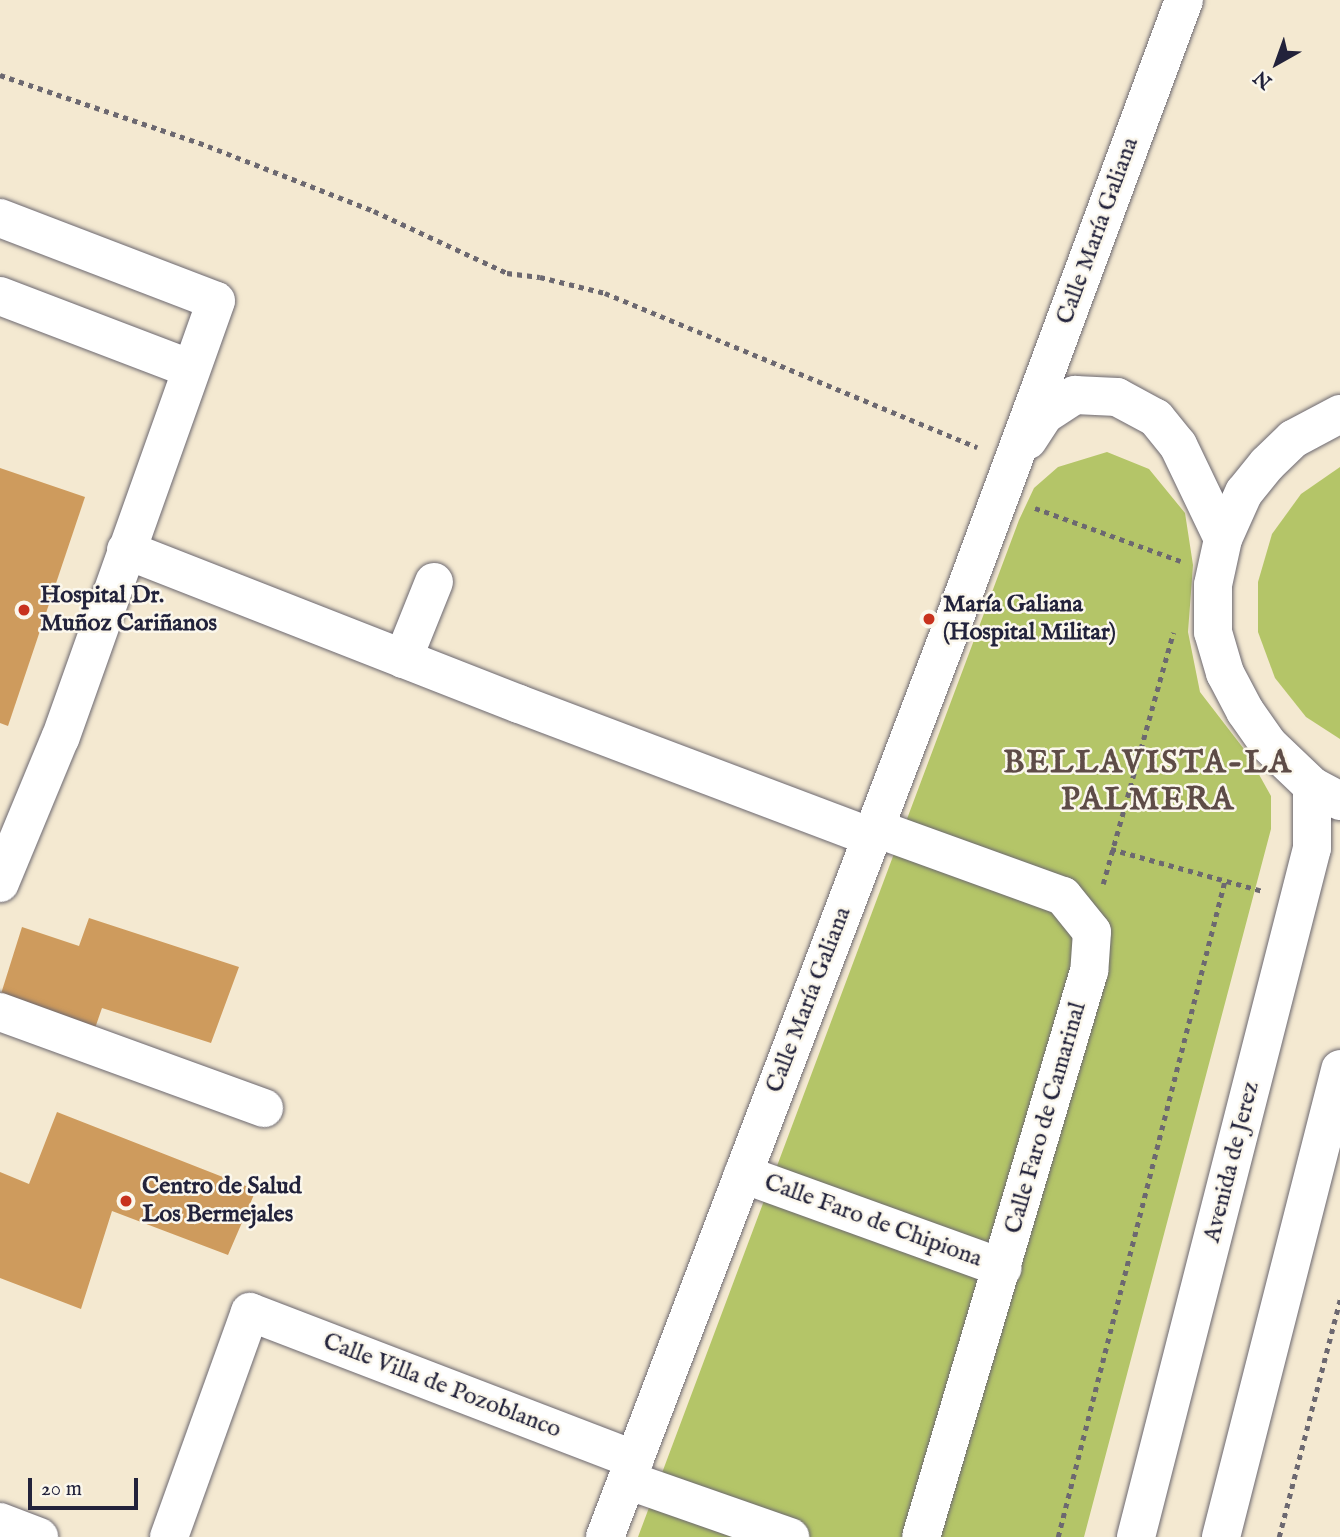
<!DOCTYPE html>
<html>
<head>
<meta charset="utf-8">
<style>
	body { margin:0 }
	#map { position:relative; width:1340px; height:1537px; overflow:hidden; background:#f4e9d1; font-family:"IM FELL English",serif }
	div>[style] { position:absolute }
	.green>* { inset:0; background:#b4c568 }
	.building>* { inset:0; background:#ce9b5d }
	.path>* { height:4.5px; margin-top:-2.25px; transform-origin:0; background:repeating-linear-gradient(90deg,#6c6870 0 5px,transparent 0 10px) }
	.roads { filter:drop-shadow(0 0 2px #6c6870) drop-shadow(0 0 2px #6c6870) }
	.minor>* { height:38px; margin:-19px; padding:0 19px; transform-origin:19px; border-radius:19px; background:#fff }
	.major>* { height:38px; margin:-19px; padding:0 19px; transform-origin:19px; border-radius:19px; background:#fff }
	.dots>* { width:19px; height:19px; translate:-50% -50%; box-sizing:border-box; border:4px solid #fbf7ec; border-radius:50% }
	span { translate:-50% -50%; white-space:nowrap; text-align:center; line-height:1.15; -webkit-text-stroke:5px #fbf7ec; paint-order:stroke }
	.street-label { font-size:24px; color:#22223b }
	.poi-label { font-size:24px; color:#22223b; font-weight:700 }
	.left { translate:0 -50%; text-align:left }
	.district-label { font-size:32px; color:#5e4c47; font-weight:700; letter-spacing:2px }
	.north { position:absolute; left:1242px; top:28px; width:70px; height:70px; -webkit-text-stroke:5px #fbf7ec; paint-order:stroke; rotate:220deg; font-size:19px; font-weight:700; line-height:28px; text-align:center; color:#22223b }
	.north::after { content:''; display:block; margin:auto; width:24px; height:32px; background:#22223b; clip-path:polygon(50% 0,100% 100%,50% 72%,0 100%) }
	.scale { position:absolute; left:28px; top:1478px; width:110px; height:32px; box-sizing:border-box; border:4px solid #22223b; border-top:0; padding-left:9px; font-size:21px; line-height:24px; white-space:nowrap; color:#22223b; -webkit-text-stroke:5px #fbf7ec; paint-order:stroke }
</style>
</head>
<body>
<div id="map">
	<div class="green">
		<i style="clip-path:polygon(1107px 452px,1149px 469px,1185px 513px,1193px 565px,1188px 632px,1200px 692px,1247px 753px,1271px 796px,1271px 829px,1084px 1537px,638px 1537px,1019px 520px,1034px 488px,1058px 467px)"></i>
		<i style="clip-path:polygon(1340px 467px,1340px 739px,1306px 717px,1275px 678px,1258px 632px,1258px 582px,1272px 534px,1301px 494px)"></i>
	</div>
	<div class="building">
		<i style="clip-path:polygon(0 468px,85px 497px,8px 726px,0 723px)"></i>
		<i style="clip-path:polygon(89px 918px,239px 967px,211px 1043px,102px 1008px,93px 1034px,0 997px,22px 927px,79px 946px)"></i>
		<i style="clip-path:polygon(57px 1112px,256px 1190px,228px 1255px,112px 1211px,81px 1309px,0 1278px,0 1172px,29px 1184px)"></i>
	</div>
	<div class="path">
		<i style="left:0;top:75px;width:220px;rotate:18.8deg"></i>
		<i style="left:208px;top:146px;width:178px;rotate:21.4deg"></i>
		<i style="left:374px;top:211px;width:147px;rotate:25deg"></i>
		<i style="left:507px;top:273px;width:33px;rotate:7deg"></i>
		<i style="left:540px;top:277px;width:67px;rotate:13.8deg"></i>
		<i style="left:605px;top:293px;width:403px;rotate:22.5deg"></i>
		<i style="left:1035px;top:508px;width:155px;rotate:20deg"></i>
		<i style="left:1111px;top:849px;width:157px;rotate:15.5deg"></i>
		<i style="left:1103px;top:884px;width:261px;rotate:-74.4deg"></i>
		<i style="left:1058px;top:1537px;width:678px;rotate:-75.74deg"></i>
		<i style="left:1279px;top:1537px;width:246px;rotate:-75.6deg"></i>
	</div>
	<div class="roads">
		<div class="minor">
			<i style="left:0;top:218px;width:231px;rotate:21deg"></i>
			<i style="left:216px;top:301px;width:464px;rotate:109.6deg"></i>
			<i style="left:60px;top:738px;width:157px;rotate:112.5deg"></i>
			<i style="left:0;top:296px;width:204px;rotate:20.9deg"></i>
			<i style="left:1028px;top:440px;width:30px;rotate:-57deg"></i>
			<i style="left:1044px;top:415px;width:37px;rotate:-33deg"></i>
			<i style="left:1075px;top:395px;width:42px;rotate:2.7deg"></i>
			<i style="left:1117px;top:397px;width:44px;rotate:28.3deg"></i>
			<i style="left:1156px;top:418px;width:35px;rotate:51deg"></i>
			<i style="left:1178px;top:445px;width:104px;rotate:64.4deg"></i>
			<i style="left:126px;top:550px;width:422px;rotate:21.4deg"></i>
			<i style="left:519px;top:704px;width:376px;rotate:20.7deg"></i>
			<i style="left:403px;top:659px;width:83px;rotate:-68.1deg"></i>
			<i style="left:875px;top:828px;width:200px;rotate:19.9deg"></i>
			<i style="left:1063px;top:896px;width:46px;rotate:51.1deg"></i>
			<i style="left:1092px;top:932px;width:39px;rotate:94deg"></i>
			<i style="left:1089px;top:971px;width:590px;rotate:106.53deg"></i>
			<i style="left:0;top:1012px;width:281px;rotate:20deg"></i>
			<i style="left:743px;top:1174px;width:276px;rotate:19.9deg"></i>
			<i style="left:627px;top:1480px;width:173px;rotate:19.3deg"></i>
			<i style="left:0;top:1522px;width:42px;rotate:21deg"></i>
			<i style="left:169px;top:1537px;width:239px;rotate:-70.2deg"></i>
			<i style="left:250px;top:1312px;width:412px;rotate:21deg"></i>
			<i style="left:605px;top:1537px;width:969px;rotate:-69.15deg"></i>
			<i style="left:950px;top:631px;width:673px;rotate:-69.65deg"></i>
		</div>
		<div class="major">
			<i style="left:1340px;top:414px;width:53px;rotate:152deg"></i>
			<i style="left:1293px;top:439px;width:36px;rotate:136deg"></i>
			<i style="left:1267px;top:464px;width:36px;rotate:129deg"></i>
			<i style="left:1244px;top:492px;width:51px;rotate:114.1deg"></i>
			<i style="left:1223px;top:539px;width:47px;rotate:102.3deg"></i>
			<i style="left:1213px;top:585px;width:47px;rotate:90deg"></i>
			<i style="left:1213px;top:632px;width:43px;rotate:73.7deg"></i>
			<i style="left:1225px;top:673px;width:43px;rotate:62.2deg"></i>
			<i style="left:1245px;top:711px;width:39px;rotate:55deg"></i>
			<i style="left:1267px;top:743px;width:62px;rotate:43.7deg"></i>
			<i style="left:1312px;top:786px;width:32px;rotate:28deg"></i>
			<i style="left:1136px;top:1537px;width:711px;rotate:-75.67deg"></i>
			<i style="left:1312px;top:848px;width:62px;rotate:-90deg"></i>
			<i style="left:1221px;top:1537px;width:483px;rotate:-75.7deg"></i>
		</div>
	</div>
	<div class="dots">
		<i style="left:24px;top:610px;background:#c8321e"></i>
		<i style="left:929px;top:619px;background:#c8321e"></i>
		<i style="left:126px;top:1201px;background:#c8321e"></i>
	</div>
	<div class="street-label">
		<span style="left:1098px;top:231px;rotate:-70deg">Calle María Galiana</span>
		<span style="left:809px;top:1000px;rotate:-69deg">Calle María Galiana</span>
		<span style="left:1046px;top:1118px;rotate:-74deg">Calle Faro de Camarinal</span>
		<span style="left:1232px;top:1162px;rotate:-76deg">Avenida de Jerez</span>
		<span style="left:873px;top:1221px;rotate:20deg">Calle Faro de Chipiona</span>
		<span style="left:442px;top:1386px;rotate:21deg">Calle Villa de Pozoblanco</span>
	</div>
	<div class="poi-label">
		<span class="left" style="left:40px;top:610px">Hospital Dr.<br>Muñoz Cariñanos</span>
		<span class="left" style="left:943px;top:619px">María Galiana<br>(Hospital Militar)</span>
		<span class="left" style="left:142px;top:1201px">Centro de Salud<br>Los Bermejales</span>
	</div>
	<div class="district-label">
		<span style="left:1148px;top:783px">BELLAVISTA-LA<br>PALMERA</span>
	</div>
	<div class="north">N</div>
	<div class="scale">20 m</div>
</div>
</body>
</html>
